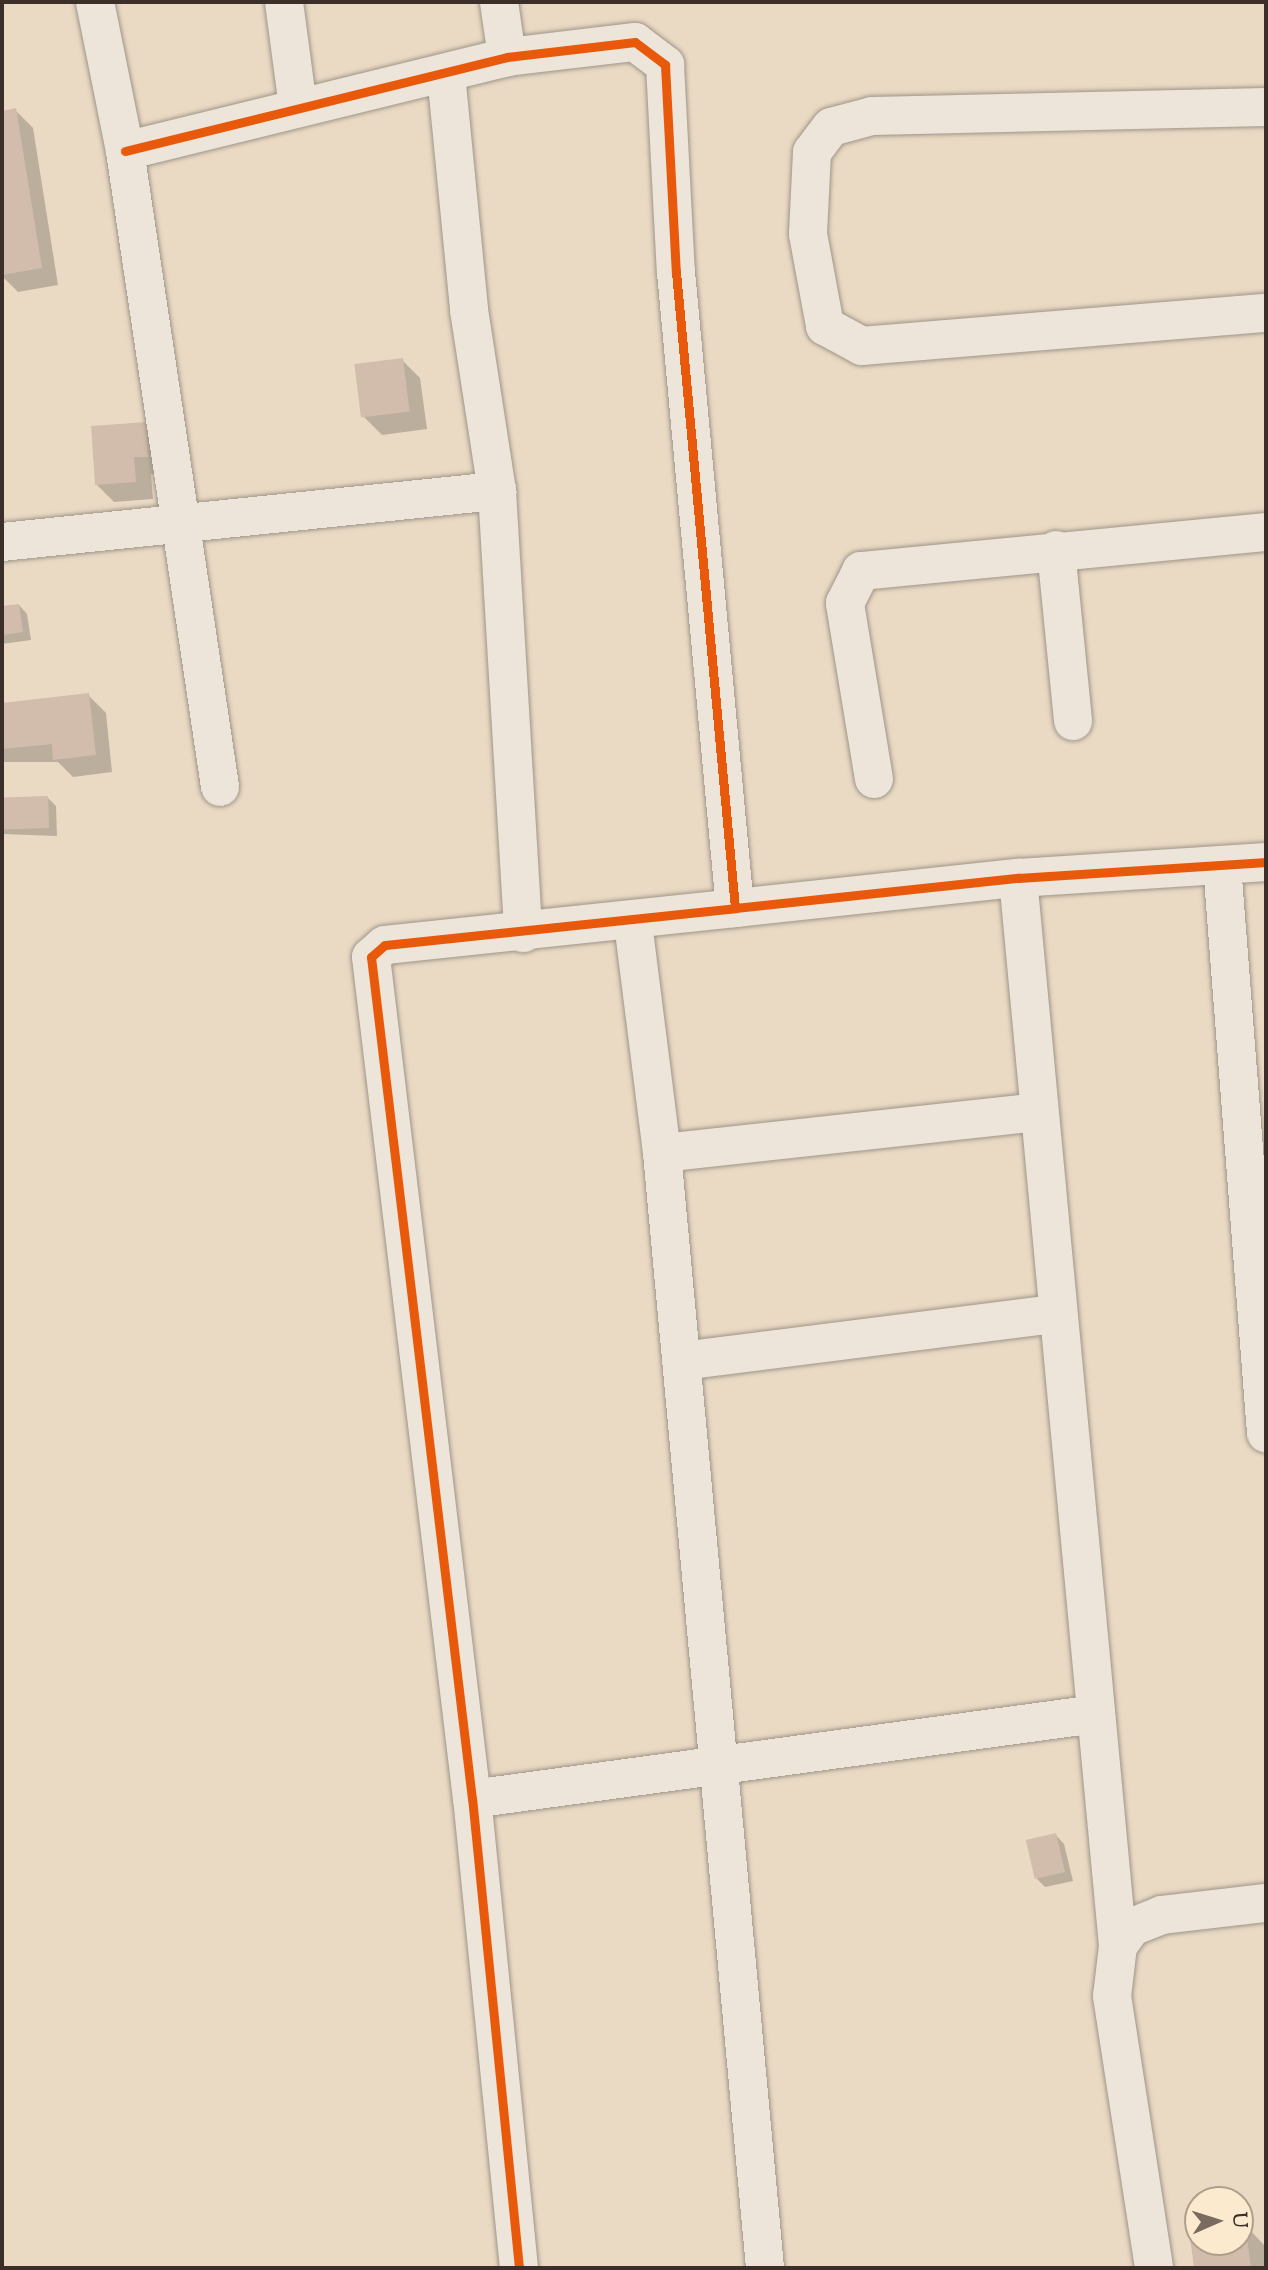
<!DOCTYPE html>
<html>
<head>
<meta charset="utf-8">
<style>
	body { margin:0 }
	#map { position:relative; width:1268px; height:2270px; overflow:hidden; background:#eadac4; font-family:"Sorts Mill Goudy",serif }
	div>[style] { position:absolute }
	.shadow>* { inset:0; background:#0003 }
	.building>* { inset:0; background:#d2bdac; transform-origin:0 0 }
	.roads { filter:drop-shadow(0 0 2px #9f9588) drop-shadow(0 0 2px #9f9588) }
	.street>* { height:38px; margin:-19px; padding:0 19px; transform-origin:19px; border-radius:19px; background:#ede5d9 }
	.cycleway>* { height:9px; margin:-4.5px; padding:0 4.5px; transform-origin:4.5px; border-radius:4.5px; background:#e8590c }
	span { translate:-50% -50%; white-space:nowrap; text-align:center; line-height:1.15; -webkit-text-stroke:7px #fceace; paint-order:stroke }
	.frame { position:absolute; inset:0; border:4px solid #3c2f2a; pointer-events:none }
	.north { position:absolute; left:1184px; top:2186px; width:70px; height:70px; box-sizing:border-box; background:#fceace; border:2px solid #af9f8c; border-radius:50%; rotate:87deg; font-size:19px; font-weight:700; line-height:28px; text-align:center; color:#3c2f2a }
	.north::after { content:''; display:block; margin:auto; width:24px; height:32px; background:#796b60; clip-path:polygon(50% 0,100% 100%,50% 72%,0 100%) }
</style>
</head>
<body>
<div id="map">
	<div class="shadow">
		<i style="clip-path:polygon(15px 110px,33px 128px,58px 285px,18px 292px,2px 276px,2px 112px)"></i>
		<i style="clip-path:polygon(402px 360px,420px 378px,427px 429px,382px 435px,364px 417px)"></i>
		<i style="clip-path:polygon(145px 424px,163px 441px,165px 474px,151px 474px,153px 499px,114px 502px,97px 485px)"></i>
		<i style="clip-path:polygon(19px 605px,27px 614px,31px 640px,2px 644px,2px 608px)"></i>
		<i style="clip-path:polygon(88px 695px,106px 713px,112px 772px,73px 777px,58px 762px,2px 762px,2px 705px)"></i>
		<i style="clip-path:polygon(47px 797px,56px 806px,57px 836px,2px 834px,2px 800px)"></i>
		<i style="clip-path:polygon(1056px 1835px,1064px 1844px,1073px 1881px,1045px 1887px,1037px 1879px)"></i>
		<i style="clip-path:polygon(1245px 2225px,1266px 2247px,1266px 2268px,1195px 2268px,1191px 2232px,1198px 2231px,1198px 2242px,1240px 2242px)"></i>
	</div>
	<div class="building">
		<i style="clip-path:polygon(16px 108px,42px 268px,2px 275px,2px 111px)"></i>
		<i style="left:403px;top:358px;width:54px;height:49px;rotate:83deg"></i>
		<i style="clip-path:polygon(146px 422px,148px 457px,134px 457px,136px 482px,95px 485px,91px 426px)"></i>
		<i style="clip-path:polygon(19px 604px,23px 632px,2px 635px,2px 606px)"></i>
		<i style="clip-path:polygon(89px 693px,96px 755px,53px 760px,52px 744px,2px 749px,2px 703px)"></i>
		<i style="left:48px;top:796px;width:32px;height:46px;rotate:88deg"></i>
		<i style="left:1056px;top:1833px;width:40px;height:31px;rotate:77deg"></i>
		<i style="clip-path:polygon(1245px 2223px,1251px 2268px,1194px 2268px,1189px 2230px,1198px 2229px,1198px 2242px,1240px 2242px,1240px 2224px)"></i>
	</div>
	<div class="roads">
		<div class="street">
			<i style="left:95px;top:2px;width:152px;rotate:78.6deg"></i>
			<i style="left:125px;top:151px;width:643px;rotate:81.5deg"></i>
			<i style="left:284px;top:2px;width:106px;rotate:82.4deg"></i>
			<i style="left:499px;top:2px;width:56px;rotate:81.7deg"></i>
			<i style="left:446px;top:74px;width:237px;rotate:84.4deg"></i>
			<i style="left:469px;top:310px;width:183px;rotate:81.2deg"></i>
			<i style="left:497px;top:491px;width:443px;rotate:86.6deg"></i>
			<i style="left:1266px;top:107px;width:394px;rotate:178.7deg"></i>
			<i style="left:872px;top:116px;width:42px;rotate:165deg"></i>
			<i style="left:831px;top:127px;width:31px;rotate:127deg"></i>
			<i style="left:812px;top:152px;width:82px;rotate:92.8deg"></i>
			<i style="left:808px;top:234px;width:94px;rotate:79.5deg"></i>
			<i style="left:825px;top:326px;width:42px;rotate:28.4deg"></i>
			<i style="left:862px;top:346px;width:405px;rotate:-4.7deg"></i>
			<i style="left:125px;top:151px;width:393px;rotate:-13.8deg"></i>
			<i style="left:507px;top:57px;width:129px;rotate:-6.7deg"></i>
			<i style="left:635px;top:42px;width:38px;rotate:37deg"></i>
			<i style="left:665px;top:65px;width:207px;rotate:87deg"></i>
			<i style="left:676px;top:272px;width:639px;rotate:84.7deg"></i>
			<i style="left:2px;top:542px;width:498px;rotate:-5.9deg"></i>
			<i style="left:1056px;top:550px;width:172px;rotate:84.3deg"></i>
			<i style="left:874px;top:779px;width:178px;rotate:-99.4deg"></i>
			<i style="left:845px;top:603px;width:36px;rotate:-63deg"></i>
			<i style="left:861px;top:571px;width:407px;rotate:-5.5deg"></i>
			<i style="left:1222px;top:865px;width:570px;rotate:85.57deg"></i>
			<i style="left:1018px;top:878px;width:1073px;rotate:84.65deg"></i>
			<i style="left:1118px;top:1946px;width:50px;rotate:96.8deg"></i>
			<i style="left:1112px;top:1996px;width:275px;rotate:81.2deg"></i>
			<i style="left:633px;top:923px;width:232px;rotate:82.8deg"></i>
			<i style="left:662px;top:1153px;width:1120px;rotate:84.72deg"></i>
			<i style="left:662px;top:1153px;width:377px;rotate:-6.2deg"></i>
			<i style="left:682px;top:1361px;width:377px;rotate:-7.2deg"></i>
			<i style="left:472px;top:1799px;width:630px;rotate:-7.76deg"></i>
			<i style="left:1118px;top:1946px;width:24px;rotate:-54deg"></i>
			<i style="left:1132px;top:1927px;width:32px;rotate:-22deg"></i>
			<i style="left:1162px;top:1915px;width:105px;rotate:-6.6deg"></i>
			<i style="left:519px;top:2268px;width:471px;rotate:-95.7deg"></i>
			<i style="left:472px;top:1799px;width:848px;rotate:-96.84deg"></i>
			<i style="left:371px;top:957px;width:18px;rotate:-41deg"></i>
			<i style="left:385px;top:945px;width:352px;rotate:-6deg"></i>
			<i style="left:735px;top:908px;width:285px;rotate:-6.1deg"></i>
			<i style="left:1018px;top:878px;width:249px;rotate:-3.7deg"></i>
		</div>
	</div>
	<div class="cycleway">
		<i style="left:125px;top:151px;width:393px;rotate:-13.8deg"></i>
		<i style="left:507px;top:57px;width:129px;rotate:-6.7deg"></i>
		<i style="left:635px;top:42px;width:38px;rotate:37deg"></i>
		<i style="left:665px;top:65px;width:207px;rotate:87deg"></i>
		<i style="left:676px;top:272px;width:639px;rotate:84.7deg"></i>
		<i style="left:519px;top:2268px;width:471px;rotate:-95.7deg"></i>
		<i style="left:472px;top:1799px;width:848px;rotate:-96.84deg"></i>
		<i style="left:371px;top:957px;width:18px;rotate:-41deg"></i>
		<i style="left:385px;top:945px;width:352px;rotate:-6deg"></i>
		<i style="left:735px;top:908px;width:285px;rotate:-6.1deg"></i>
		<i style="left:1018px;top:878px;width:249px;rotate:-3.7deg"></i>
	</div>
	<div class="frame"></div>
	<div class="north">U</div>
</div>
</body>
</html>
